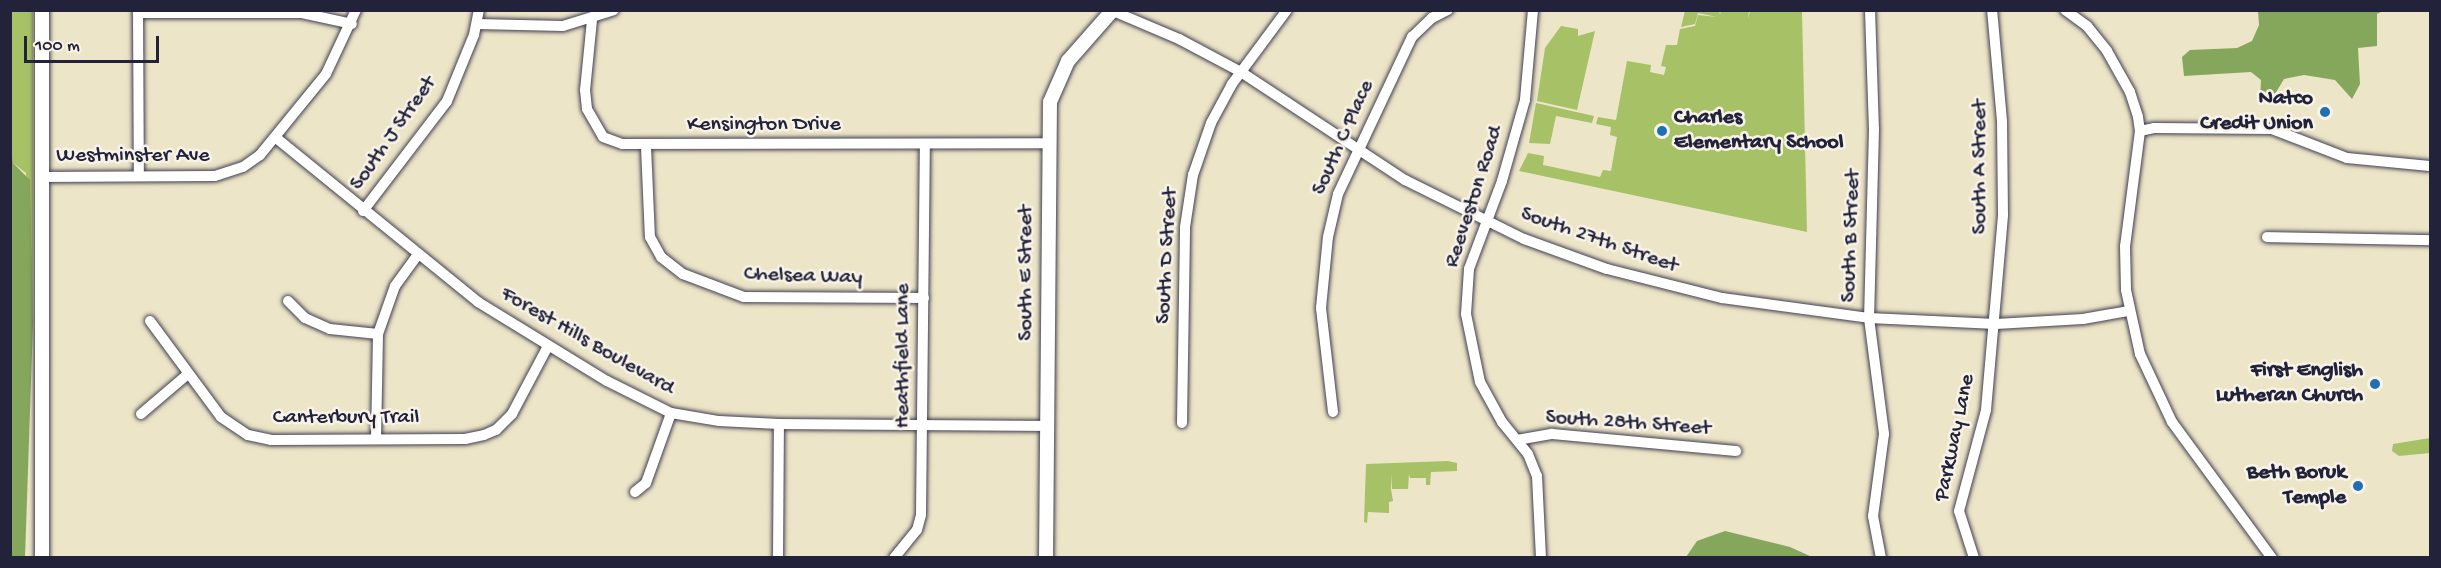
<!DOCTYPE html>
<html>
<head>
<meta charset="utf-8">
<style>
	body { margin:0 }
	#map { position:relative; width:2441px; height:568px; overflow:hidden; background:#ede5c8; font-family:"Gochi Hand",sans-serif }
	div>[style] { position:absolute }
	.green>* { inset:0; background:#a7c167 }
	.forest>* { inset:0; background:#85a75c }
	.roads { filter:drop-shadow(0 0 2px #403f50) drop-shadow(0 0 2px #403f50) }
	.minor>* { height:10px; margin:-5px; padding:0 5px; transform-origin:5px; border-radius:5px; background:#fff }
	.tertiary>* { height:14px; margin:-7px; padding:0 7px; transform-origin:7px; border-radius:7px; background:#fff }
	.dots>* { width:16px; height:16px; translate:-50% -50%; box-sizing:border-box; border:3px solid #f7f3e8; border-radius:50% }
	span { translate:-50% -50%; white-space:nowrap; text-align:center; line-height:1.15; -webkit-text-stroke:5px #f7f3e8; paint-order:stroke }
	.poi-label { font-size:22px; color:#22223b; font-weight:700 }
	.right { translate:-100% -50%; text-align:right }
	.left { translate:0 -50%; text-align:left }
	.street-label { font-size:22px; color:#22223b }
	.frame { position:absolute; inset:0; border:12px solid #22223b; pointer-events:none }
	.scale { position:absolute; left:24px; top:36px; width:135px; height:27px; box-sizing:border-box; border:3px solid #22223b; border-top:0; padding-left:8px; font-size:18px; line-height:21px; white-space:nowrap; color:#22223b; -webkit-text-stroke:4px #f7f3e8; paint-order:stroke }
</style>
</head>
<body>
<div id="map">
	<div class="green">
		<i style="clip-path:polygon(10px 11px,33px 11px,33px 323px,26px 173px,13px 163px,11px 136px)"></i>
		<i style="clip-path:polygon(1685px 11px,1719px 11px,1720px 14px,1721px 11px,1749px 11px,1748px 19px,1750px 11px,1802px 11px,1807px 232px,1519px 171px,1528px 153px,1544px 156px,1543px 165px,1600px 177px,1603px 170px,1611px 171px,1617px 137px,1610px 135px,1611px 127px,1596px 124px,1598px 117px,1616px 120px,1627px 61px,1651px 65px,1650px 72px,1664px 75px,1666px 67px,1661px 66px,1666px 45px,1677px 45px,1680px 29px,1695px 26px,1698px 15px,1717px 17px,1698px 13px,1695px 24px,1681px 27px)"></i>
		<i style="clip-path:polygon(1561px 26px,1578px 29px,1578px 36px,1595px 31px,1577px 110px,1537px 101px,1545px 48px)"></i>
		<i style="clip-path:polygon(1536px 103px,1594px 116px,1592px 123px,1556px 116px,1550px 144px,1529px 143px)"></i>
		<i style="clip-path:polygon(2430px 438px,2430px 453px,2399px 456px,2392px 451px,2393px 444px)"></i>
		<i style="clip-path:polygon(1448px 461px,1457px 463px,1457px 471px,1431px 472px,1430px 485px,1426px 485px,1426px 478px,1410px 478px,1409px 474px,1408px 489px,1392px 489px,1391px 473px,1391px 489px,1393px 501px,1389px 502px,1389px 513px,1368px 512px,1367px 523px,1364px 522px,1366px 464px)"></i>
	</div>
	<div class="forest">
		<i style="clip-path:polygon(2258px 11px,2383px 11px,2377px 14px,2377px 46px,2358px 48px,2360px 84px,2352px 99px,2335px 80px,2304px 75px,2284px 79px,2272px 99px,2260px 101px,2261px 80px,2251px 72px,2184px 76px,2182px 57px,2190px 50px,2237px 48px,2252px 41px,2259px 25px)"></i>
		<i style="clip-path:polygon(11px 136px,13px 163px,30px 180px,33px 323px,25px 558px,10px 557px)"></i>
		<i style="clip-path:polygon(1725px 531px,1790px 547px,1812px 557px,1686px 557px,1697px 541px)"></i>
	</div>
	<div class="roads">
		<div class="minor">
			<i style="left:138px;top:10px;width:165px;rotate:89.7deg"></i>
			<i style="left:1533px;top:10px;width:90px;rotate:95.1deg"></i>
			<i style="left:1525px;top:100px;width:84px;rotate:105.9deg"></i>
			<i style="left:1502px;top:181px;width:94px;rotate:110.6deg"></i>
			<i style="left:1469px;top:269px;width:45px;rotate:93.8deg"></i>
			<i style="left:1466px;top:314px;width:69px;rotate:78.4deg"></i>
			<i style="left:1480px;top:382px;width:46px;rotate:61.2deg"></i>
			<i style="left:1502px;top:422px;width:41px;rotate:50.9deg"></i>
			<i style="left:1528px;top:454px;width:24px;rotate:68deg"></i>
			<i style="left:1537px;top:476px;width:82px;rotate:87.2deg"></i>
			<i style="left:1870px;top:10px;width:119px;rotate:88.1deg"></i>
			<i style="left:1874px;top:129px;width:189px;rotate:91.5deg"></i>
			<i style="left:1869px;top:318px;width:117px;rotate:82.6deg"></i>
			<i style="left:1884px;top:434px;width:83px;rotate:97.6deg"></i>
			<i style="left:1873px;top:516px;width:43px;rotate:79.2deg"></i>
			<i style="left:2065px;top:10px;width:27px;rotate:36deg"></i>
			<i style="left:2087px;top:26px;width:32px;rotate:51deg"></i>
			<i style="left:2107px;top:51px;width:47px;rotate:60.7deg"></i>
			<i style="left:2130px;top:92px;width:26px;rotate:72deg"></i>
			<i style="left:2138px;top:117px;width:14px;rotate:82deg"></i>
			<i style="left:2140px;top:131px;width:116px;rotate:97.4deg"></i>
			<i style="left:2125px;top:246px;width:44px;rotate:88.7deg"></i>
			<i style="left:2126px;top:290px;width:66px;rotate:77.7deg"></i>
			<i style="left:2140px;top:354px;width:75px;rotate:64.8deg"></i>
			<i style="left:2172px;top:422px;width:169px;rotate:53.7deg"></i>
			<i style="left:1113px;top:11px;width:72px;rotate:23deg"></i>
			<i style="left:1179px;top:39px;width:70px;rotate:28deg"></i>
			<i style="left:1241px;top:72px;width:196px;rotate:33.4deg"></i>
			<i style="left:1405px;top:180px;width:133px;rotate:26.4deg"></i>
			<i style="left:1524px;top:239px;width:88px;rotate:19.9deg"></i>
			<i style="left:1607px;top:269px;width:119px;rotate:14.2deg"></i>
			<i style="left:1722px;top:298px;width:148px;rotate:7.7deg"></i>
			<i style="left:1869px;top:318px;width:127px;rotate:2.7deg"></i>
			<i style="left:1996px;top:324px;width:87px;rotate:-3.3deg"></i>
			<i style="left:2083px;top:319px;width:47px;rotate:-9.9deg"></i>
			<i style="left:138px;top:13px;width:164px"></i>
			<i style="left:302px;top:13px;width:51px;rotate:12.4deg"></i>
			<i style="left:592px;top:20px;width:70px;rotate:95.7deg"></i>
			<i style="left:585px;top:90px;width:19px;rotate:84deg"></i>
			<i style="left:587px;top:109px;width:32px;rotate:60deg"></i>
			<i style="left:603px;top:137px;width:20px;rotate:20deg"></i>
			<i style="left:622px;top:144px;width:427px;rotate:-0.1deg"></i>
			<i style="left:477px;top:24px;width:86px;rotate:1.3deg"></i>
			<i style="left:563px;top:26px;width:53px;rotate:-17.4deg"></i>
			<i style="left:2140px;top:131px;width:14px;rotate:-12deg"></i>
			<i style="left:2154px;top:128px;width:118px;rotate:0.5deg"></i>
			<i style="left:2272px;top:129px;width:80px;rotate:21.1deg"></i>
			<i style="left:2347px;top:158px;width:83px;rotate:5.5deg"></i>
			<i style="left:275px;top:137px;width:262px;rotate:39.1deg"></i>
			<i style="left:478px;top:302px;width:151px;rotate:31.5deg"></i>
			<i style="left:607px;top:381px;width:72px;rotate:26.6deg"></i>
			<i style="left:671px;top:413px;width:49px;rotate:9.5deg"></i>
			<i style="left:719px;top:421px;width:60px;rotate:2.9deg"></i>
			<i style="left:779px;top:424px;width:268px;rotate:0.4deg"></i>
			<i style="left:646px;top:147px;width:90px;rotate:87.5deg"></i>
			<i style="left:650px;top:237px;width:23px;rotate:61deg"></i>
			<i style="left:661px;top:257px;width:28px;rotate:38deg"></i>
			<i style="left:683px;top:274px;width:65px;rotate:20.7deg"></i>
			<i style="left:744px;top:297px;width:180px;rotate:0.3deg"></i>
			<i style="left:41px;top:177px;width:174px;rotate:-0.3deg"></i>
			<i style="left:215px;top:176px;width:29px;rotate:-18deg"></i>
			<i style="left:243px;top:167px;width:21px;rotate:-35deg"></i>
			<i style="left:260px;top:155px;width:104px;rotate:-50.8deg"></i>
			<i style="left:326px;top:74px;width:71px;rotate:-64.9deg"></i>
			<i style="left:363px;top:211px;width:138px;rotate:-52.6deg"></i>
			<i style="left:447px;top:101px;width:71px;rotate:-67.8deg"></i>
			<i style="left:474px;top:35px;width:25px;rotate:-79deg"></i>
			<i style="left:2267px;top:237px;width:163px;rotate:1.1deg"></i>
			<i style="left:288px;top:301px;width:24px;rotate:45deg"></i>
			<i style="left:305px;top:318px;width:27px;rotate:24deg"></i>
			<i style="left:330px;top:329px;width:48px;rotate:5.9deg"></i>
			<i style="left:150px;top:321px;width:119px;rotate:53.5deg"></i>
			<i style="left:221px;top:417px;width:32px;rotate:34deg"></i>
			<i style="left:248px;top:435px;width:24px;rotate:12deg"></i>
			<i style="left:271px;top:440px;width:194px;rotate:-0.3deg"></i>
			<i style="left:465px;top:439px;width:19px;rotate:-12deg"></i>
			<i style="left:484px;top:435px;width:13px;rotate:-23deg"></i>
			<i style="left:496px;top:430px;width:23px;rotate:-45deg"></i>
			<i style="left:512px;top:414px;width:77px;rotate:-62.1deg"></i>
			<i style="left:1333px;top:412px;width:105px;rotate:-96.6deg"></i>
			<i style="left:1321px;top:308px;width:71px;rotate:-84.4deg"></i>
			<i style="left:1328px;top:237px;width:44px;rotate:-76.9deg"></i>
			<i style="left:1338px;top:194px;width:174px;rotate:-64.8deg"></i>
			<i style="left:1412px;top:37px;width:28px;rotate:-44deg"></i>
			<i style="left:1432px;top:18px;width:18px;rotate:-27deg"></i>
			<i style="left:141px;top:414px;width:62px;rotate:-40.4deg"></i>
			<i style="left:1182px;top:423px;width:196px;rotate:-89.1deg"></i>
			<i style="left:1185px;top:227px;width:53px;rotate:-81.3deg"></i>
			<i style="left:1193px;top:175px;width:55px;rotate:-70.9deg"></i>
			<i style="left:1211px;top:123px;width:44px;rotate:-61.7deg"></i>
			<i style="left:1232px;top:84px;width:92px;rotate:-53.4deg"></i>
			<i style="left:376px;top:439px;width:105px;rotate:-88.9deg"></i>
			<i style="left:378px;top:334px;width:51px;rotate:-70.5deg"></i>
			<i style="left:395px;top:286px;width:39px;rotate:-54deg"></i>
			<i style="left:1517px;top:440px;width:36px;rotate:-10deg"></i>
			<i style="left:1552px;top:434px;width:185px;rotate:5.3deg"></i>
			<i style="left:635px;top:492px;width:14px;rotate:-39deg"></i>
			<i style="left:646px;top:483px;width:74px;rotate:-70.3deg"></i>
			<i style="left:778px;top:558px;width:134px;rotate:-89.6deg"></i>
			<i style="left:894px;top:558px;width:36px;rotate:-51deg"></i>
			<i style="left:917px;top:530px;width:16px;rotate:-75deg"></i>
			<i style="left:921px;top:515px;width:370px;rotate:-89.4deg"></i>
			<i style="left:1974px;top:558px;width:49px;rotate:-107.7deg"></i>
			<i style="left:1959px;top:511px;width:105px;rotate:-75deg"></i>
			<i style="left:1986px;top:410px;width:196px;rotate:-85deg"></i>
			<i style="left:2003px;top:215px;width:94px;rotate:-90.6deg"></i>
			<i style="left:2002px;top:121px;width:111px;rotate:-95.1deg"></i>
		</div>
		<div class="tertiary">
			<i style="left:42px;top:10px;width:548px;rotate:90deg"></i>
			<i style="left:1046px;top:558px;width:456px;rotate:-89.5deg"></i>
			<i style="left:1050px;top:102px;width:45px;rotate:-66.3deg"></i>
			<i style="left:1068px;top:61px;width:68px;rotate:-48.6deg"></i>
		</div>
	</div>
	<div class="dots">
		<i style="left:2325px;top:112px;background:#1f6fb2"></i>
		<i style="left:1662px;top:131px;background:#1f6fb2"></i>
		<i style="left:2375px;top:384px;background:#1f6fb2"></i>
		<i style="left:2358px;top:486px;background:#1f6fb2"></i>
	</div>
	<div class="poi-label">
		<span class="right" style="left:2313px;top:112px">Natco<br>Credit Union</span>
		<span class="left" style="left:1674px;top:131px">Charles<br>Elementary School</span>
		<span class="right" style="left:2363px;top:384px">First English<br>Lutheran Church</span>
		<span class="right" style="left:2346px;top:486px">Beth Boruk<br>Temple</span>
	</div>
	<div class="street-label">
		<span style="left:764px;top:126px">Kensington Drive</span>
		<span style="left:394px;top:134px;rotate:-55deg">South J Street</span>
		<span style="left:1344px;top:138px;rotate:-66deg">South C Place</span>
		<span style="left:133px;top:157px">Westminster Ave</span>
		<span style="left:1981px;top:167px;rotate:-90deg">South A Street</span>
		<span style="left:1475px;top:197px;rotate:-72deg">Reeveston Road</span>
		<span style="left:1852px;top:236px;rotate:-88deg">South B Street</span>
		<span style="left:1599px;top:241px;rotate:19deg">South 27th Street</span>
		<span style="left:1168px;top:256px;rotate:-87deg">South D Street</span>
		<span style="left:1027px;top:273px;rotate:-90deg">South E Street</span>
		<span style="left:803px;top:277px;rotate:2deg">Chelsea Way</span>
		<span style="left:587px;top:342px;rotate:30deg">Forest Hills Boulevard</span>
		<span style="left:904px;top:356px;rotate:-90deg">Heathfield Lane</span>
		<span style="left:346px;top:419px">Canterbury Trail</span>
		<span style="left:1628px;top:424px;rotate:4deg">South 28th Street</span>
		<span style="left:1956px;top:438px;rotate:-78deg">Parkway Lane</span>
	</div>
	<div class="frame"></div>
	<div class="scale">100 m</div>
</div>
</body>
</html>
